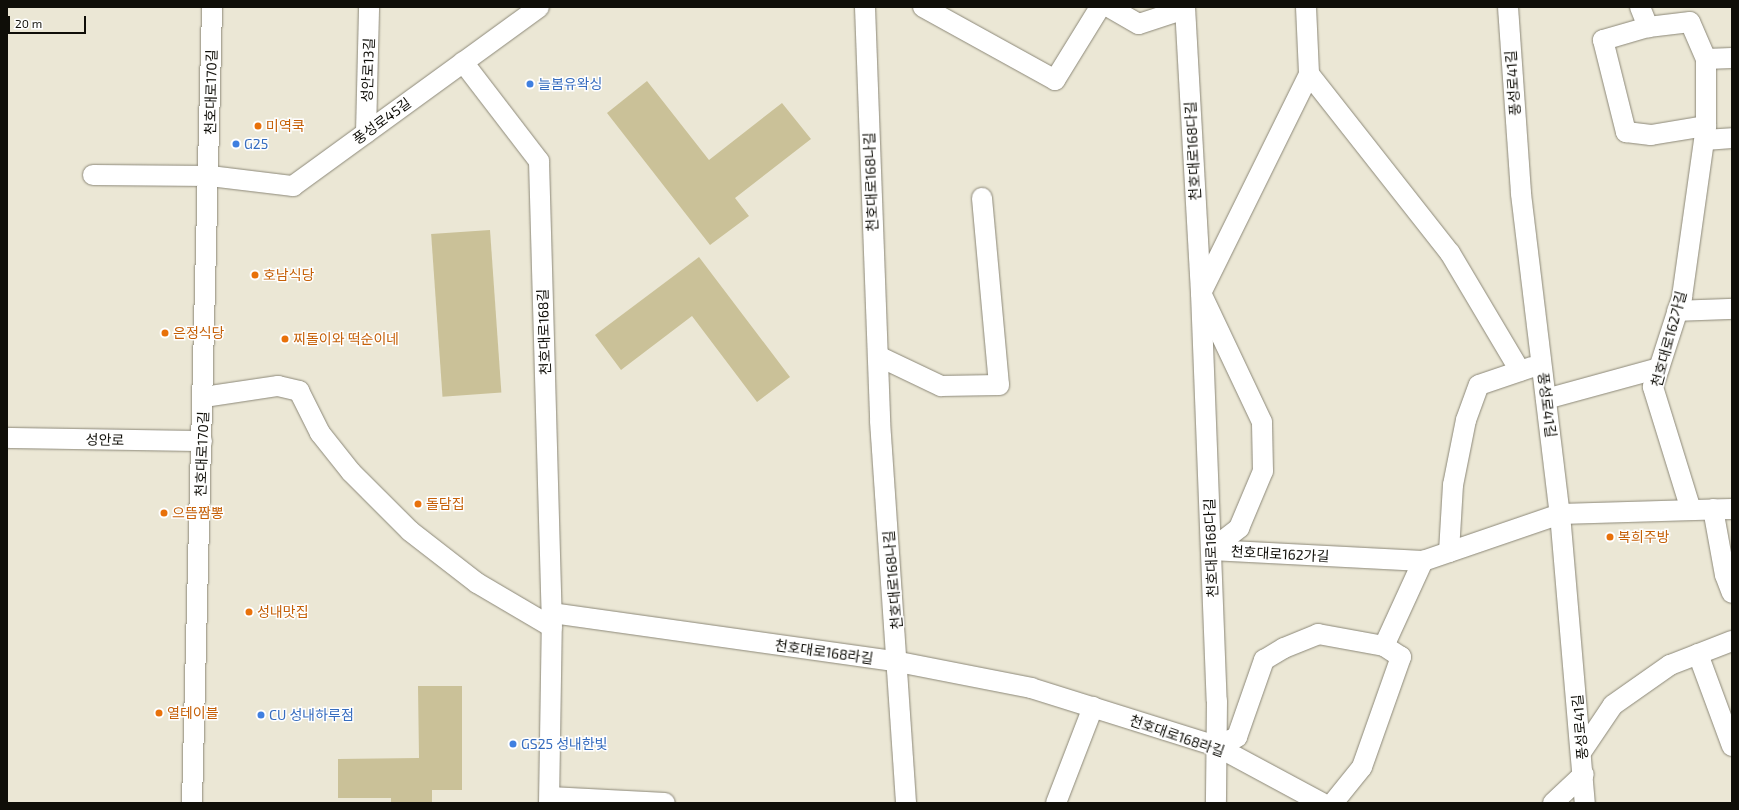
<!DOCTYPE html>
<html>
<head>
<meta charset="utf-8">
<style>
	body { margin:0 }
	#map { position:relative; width:1739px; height:810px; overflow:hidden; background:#ebe7d5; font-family:"Exo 2","Noto Sans KR",sans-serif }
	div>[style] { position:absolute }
	.building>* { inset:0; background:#cac198; transform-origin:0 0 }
	.roads { filter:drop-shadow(0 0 1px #8c8878) drop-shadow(0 0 1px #8c8878) }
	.minor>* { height:20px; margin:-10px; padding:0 10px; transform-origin:10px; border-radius:10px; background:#fff }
	.dots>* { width:11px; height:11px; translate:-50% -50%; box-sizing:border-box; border:2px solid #fff; border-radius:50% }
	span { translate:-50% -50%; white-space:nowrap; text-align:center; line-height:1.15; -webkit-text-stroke:3px #fff; paint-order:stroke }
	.street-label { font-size:14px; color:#0f0e08 }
	.shop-label { font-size:14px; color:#366cbe }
	.left { translate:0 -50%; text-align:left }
	.food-label { font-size:14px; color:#c56008 }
	.frame { position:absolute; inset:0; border:8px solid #0f0e08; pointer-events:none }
	.scale { position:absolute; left:8px; top:16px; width:78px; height:18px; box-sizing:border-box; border:2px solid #0f0e08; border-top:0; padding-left:5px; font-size:12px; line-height:14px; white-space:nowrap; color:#0f0e08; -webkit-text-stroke:3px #fff; paint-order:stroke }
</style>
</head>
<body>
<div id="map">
	<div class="building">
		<i style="clip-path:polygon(647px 81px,709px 160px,782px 103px,811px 139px,735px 198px,749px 216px,710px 245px,607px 113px)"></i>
		<i style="left:490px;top:230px;width:163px;height:59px;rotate:86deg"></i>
		<i style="clip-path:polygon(699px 257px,790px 377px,757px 402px,692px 316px,621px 370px,595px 335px)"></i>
		<i style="clip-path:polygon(418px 686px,462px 686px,462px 790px,432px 790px,432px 803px,391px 803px,391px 798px,338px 798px,338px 759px,419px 758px)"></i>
	</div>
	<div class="roads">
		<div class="minor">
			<i style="left:865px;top:7px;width:414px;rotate:87.9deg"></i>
			<i style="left:880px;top:421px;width:383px;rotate:86.1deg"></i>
			<i style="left:923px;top:7px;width:151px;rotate:28.9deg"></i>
			<i style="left:1055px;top:80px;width:86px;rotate:-58.3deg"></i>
			<i style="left:1109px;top:7px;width:34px;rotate:30deg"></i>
			<i style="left:1139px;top:24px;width:48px;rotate:-18.1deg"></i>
			<i style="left:1185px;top:7px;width:286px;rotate:86.8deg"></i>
			<i style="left:1201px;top:293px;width:408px;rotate:87.8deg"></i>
			<i style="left:1217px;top:701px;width:102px;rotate:90.6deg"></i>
			<i style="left:1306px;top:7px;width:67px;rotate:87.4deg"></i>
			<i style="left:1309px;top:74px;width:228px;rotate:51.8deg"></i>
			<i style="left:1450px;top:253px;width:137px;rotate:59.3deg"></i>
			<i style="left:1508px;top:7px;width:187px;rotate:86deg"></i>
			<i style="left:1521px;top:194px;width:322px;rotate:83.1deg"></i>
			<i style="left:1560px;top:514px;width:290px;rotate:85.1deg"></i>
			<i style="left:1640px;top:7px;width:22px;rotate:68deg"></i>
			<i style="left:1706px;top:59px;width:26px;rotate:-2deg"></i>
			<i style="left:463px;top:62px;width:125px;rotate:52.5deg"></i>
			<i style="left:539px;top:161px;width:452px;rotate:88.4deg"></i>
			<i style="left:552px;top:613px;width:190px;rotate:90.9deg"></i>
			<i style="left:366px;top:133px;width:126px;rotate:-88.6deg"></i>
			<i style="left:1705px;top:140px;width:27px;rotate:-4deg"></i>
			<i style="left:93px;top:175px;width:117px;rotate:0.5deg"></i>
			<i style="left:210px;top:176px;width:84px;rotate:6.9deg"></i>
			<i style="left:293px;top:186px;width:304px;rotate:-36deg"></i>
			<i style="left:1677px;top:311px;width:55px;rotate:-2.1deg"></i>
			<i style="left:878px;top:356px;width:70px;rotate:25.5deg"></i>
			<i style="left:941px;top:386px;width:58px;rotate:-1deg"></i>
			<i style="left:999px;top:385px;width:188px;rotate:-95.2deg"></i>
			<i style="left:204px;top:397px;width:75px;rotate:-8.5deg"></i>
			<i style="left:278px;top:386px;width:22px;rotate:13deg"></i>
			<i style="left:299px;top:391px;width:47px;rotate:63.4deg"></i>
			<i style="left:320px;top:433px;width:50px;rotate:51.5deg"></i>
			<i style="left:351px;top:472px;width:83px;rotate:45deg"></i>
			<i style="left:410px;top:531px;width:85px;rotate:37.8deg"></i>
			<i style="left:477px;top:583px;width:87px;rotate:30.4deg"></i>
			<i style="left:1546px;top:399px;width:117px;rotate:-15.3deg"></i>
			<i style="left:7px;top:438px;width:195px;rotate:0.9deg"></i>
			<i style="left:1713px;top:509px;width:67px;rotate:79.7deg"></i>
			<i style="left:1725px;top:575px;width:19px;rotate:69deg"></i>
			<i style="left:1691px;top:510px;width:129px;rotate:-107.2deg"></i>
			<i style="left:1653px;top:387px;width:95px;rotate:-72.1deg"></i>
			<i style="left:1682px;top:297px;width:173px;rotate:-82deg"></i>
			<i style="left:1706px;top:126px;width:67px;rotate:-90deg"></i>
			<i style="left:1706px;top:59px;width:40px;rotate:-113.4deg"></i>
			<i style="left:1690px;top:22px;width:42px;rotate:173.2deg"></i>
			<i style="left:1648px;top:27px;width:47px;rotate:163.9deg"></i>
			<i style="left:1603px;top:40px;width:95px;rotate:76deg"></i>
			<i style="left:1626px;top:132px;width:25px;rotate:7deg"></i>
			<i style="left:1651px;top:135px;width:56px;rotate:-9.3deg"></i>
			<i style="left:1211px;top:550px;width:36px;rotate:-38deg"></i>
			<i style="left:1239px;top:528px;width:62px;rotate:-67.2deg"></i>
			<i style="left:1263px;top:471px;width:49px;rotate:-91.2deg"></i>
			<i style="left:1262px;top:422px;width:143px;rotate:-115.3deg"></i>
			<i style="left:1201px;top:293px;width:244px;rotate:-63.7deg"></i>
			<i style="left:1211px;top:550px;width:212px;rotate:3deg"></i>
			<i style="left:1423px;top:561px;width:145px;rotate:-18.9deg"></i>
			<i style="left:1560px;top:514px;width:172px;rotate:-1.7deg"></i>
			<i style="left:1449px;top:552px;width:67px;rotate:-86.6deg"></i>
			<i style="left:1453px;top:485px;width:66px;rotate:-78.7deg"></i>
			<i style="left:1466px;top:420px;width:37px;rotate:-70deg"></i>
			<i style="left:1479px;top:385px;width:56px;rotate:-18.8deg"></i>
			<i style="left:552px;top:613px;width:350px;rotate:8deg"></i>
			<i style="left:899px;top:662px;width:135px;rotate:11.1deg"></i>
			<i style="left:1031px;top:688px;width:194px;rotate:17.4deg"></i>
			<i style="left:1216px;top:746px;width:120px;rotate:28.3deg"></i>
			<i style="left:1698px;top:654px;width:98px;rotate:69.7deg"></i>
			<i style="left:1216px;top:746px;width:23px;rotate:-23deg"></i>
			<i style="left:1237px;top:737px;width:82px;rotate:-70.7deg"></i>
			<i style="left:1264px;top:660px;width:23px;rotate:-31deg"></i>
			<i style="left:1284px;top:648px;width:37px;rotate:-22deg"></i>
			<i style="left:1318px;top:634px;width:67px;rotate:10.3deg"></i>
			<i style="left:1384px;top:646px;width:94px;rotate:-65.4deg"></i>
			<i style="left:1582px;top:751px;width:55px;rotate:-56deg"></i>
			<i style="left:1613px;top:705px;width:70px;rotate:-35.1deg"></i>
			<i style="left:1670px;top:665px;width:66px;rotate:-21.2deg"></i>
			<i style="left:550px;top:797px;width:115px;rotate:3deg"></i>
			<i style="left:192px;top:803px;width:796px;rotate:-88.56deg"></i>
			<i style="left:1056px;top:803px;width:103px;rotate:-68.9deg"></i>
			<i style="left:1333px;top:803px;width:46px;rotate:-51.1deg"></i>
			<i style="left:1362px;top:767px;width:117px;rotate:-70.5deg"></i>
			<i style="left:1401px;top:657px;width:20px;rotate:-147deg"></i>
			<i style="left:1553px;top:803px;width:42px;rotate:-43.1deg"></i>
		</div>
	</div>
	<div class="dots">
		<i style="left:530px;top:84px;background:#3f7fe0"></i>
		<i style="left:258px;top:126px;background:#e8710a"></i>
		<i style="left:236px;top:144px;background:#3f7fe0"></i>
		<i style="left:255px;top:275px;background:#e8710a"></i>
		<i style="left:165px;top:333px;background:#e8710a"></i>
		<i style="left:285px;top:339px;background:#e8710a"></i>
		<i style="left:418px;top:504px;background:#e8710a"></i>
		<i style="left:164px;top:513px;background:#e8710a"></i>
		<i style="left:1610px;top:537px;background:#e8710a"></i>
		<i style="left:249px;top:612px;background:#e8710a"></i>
		<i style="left:159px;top:713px;background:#e8710a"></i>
		<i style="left:261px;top:715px;background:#3f7fe0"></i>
		<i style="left:513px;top:744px;background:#3f7fe0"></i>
	</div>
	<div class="street-label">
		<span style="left:368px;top:70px;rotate:-88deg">성안로13길</span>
		<span style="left:1513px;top:83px;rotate:-94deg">풍성로41길</span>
		<span style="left:211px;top:92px;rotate:-89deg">천호대로170길</span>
		<span style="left:382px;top:121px;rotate:-36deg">풍성로45길</span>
		<span style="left:1193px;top:151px;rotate:-93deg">천호대로168다길</span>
		<span style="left:871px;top:182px;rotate:-92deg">천호대로168나길</span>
		<span style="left:544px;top:332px;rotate:-92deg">천호대로168길</span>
		<span style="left:1669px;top:339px;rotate:-75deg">천호대로162가길</span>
		<span style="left:1547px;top:405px;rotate:83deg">풍성로41길</span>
		<span style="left:105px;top:440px;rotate:1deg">성안로</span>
		<span style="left:202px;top:454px;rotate:-88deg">천호대로170길</span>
		<span style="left:1211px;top:548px;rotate:-92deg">천호대로168다길</span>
		<span style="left:1280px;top:554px;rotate:3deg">천호대로162가길</span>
		<span style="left:893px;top:580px;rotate:-95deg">천호대로168나길</span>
		<span style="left:824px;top:652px;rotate:8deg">천호대로168라길</span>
		<span style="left:1580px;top:727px;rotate:-95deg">풍성로41길</span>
		<span style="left:1177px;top:736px;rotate:19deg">천호대로168라길</span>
	</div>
	<div class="shop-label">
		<span class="left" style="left:538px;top:84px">늘봄유왁싱</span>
		<span class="left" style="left:244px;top:144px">G25</span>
		<span class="left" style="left:269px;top:715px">CU 성내하루점</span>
		<span class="left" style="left:521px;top:744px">GS25 성내한빛</span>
	</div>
	<div class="food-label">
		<span class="left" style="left:266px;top:126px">미역쿡</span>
		<span class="left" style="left:263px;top:275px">호남식당</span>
		<span class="left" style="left:173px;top:333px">은정식당</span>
		<span class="left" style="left:293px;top:339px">찌돌이와 떡순이네</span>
		<span class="left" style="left:426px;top:504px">돌담집</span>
		<span class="left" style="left:172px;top:513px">으뜸짬뽕</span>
		<span class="left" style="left:1618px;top:537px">복희주방</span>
		<span class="left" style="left:257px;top:612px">성내맛집</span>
		<span class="left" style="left:167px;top:713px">열테이블</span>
	</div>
	<div class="frame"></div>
	<div class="scale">20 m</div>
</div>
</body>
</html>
